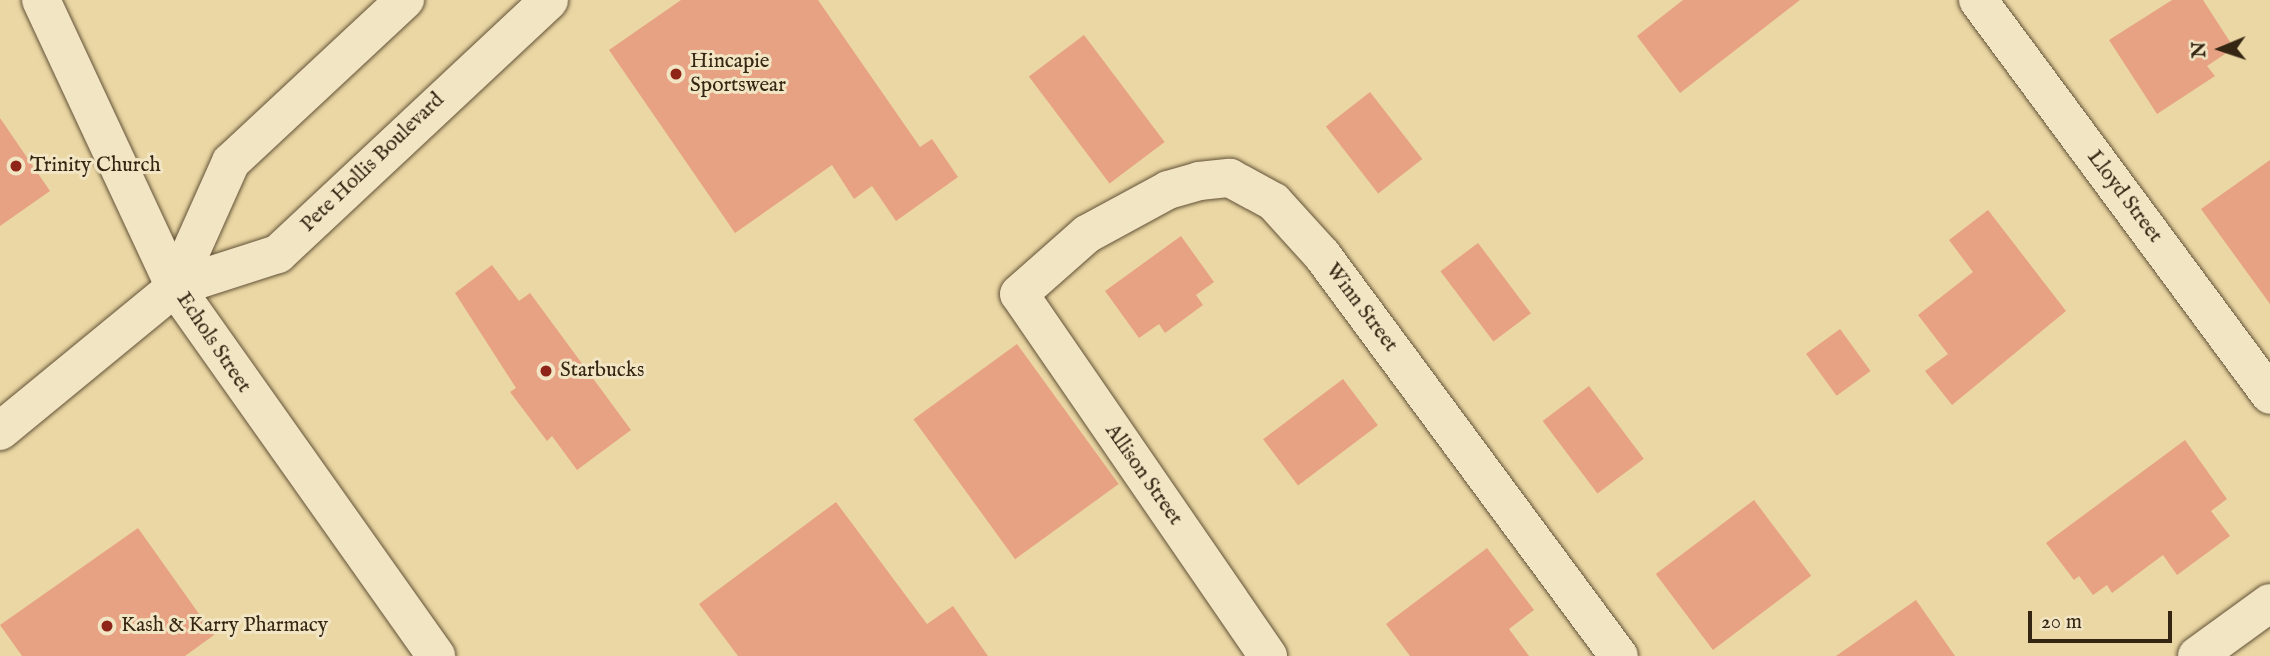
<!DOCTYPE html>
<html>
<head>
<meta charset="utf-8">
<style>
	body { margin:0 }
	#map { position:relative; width:2270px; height:656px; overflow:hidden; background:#ebd7a4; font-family:"IM FELL English",serif }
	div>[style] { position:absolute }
	.building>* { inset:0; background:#e7a284; transform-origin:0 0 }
	.roads { filter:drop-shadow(0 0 2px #625237) drop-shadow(0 0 2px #625237) }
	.minor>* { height:38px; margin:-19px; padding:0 19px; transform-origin:19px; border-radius:19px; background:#f2e5c4 }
	.secondary>* { height:38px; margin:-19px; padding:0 19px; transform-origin:19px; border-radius:19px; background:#f2e5c4 }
	.dots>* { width:19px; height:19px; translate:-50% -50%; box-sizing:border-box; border:4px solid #f2e5c4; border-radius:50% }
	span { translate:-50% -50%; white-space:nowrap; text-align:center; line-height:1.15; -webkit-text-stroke:6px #f2e5c4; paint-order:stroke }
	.poi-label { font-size:21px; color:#352613 }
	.left { translate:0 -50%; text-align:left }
	.street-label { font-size:21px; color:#352613 }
	.north { position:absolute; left:2186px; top:14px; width:70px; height:70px; -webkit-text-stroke:5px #f2e5c4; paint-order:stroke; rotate:268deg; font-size:19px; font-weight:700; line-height:28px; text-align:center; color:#352613 }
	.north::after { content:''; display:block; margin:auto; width:24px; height:32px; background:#352613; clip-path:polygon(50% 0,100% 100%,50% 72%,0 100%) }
	.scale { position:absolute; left:2028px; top:611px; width:144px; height:32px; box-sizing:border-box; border:4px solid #352613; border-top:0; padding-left:9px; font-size:21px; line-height:24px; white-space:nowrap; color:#352613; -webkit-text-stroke:5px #f2e5c4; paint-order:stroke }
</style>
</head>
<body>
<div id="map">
	<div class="building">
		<i style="clip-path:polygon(681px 0,818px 0,920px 147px,932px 139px,958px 177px,896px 221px,872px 186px,854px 199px,832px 165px,735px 233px,609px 50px)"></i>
		<i style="clip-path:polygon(1683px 0,1800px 0,1680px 93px,1637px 36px)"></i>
		<i style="clip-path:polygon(2172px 0,2203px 0,2234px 48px,2207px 66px,2215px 76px,2157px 114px,2109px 40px)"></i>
		<i style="left:1084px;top:35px;width:134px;height:69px;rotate:53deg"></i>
		<i style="left:1370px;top:92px;width:85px;height:56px;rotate:52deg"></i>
		<i style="clip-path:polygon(0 118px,50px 191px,0 226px)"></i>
		<i style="clip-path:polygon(2270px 160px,2270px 304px,2201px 209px)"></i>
		<i style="clip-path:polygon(1988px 210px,2066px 311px,1952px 405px,1925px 371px,1948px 354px,1918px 315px,1973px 272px,1949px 240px)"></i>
		<i style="clip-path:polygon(1181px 236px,1214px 282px,1196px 295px,1203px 305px,1165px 333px,1159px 324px,1139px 338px,1105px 291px)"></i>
		<i style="left:1478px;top:243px;width:88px;height:47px;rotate:53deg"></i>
		<i style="clip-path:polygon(492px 265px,519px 301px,530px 293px,631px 430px,577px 470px,552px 436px,547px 441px,510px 392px,516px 388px,455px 293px)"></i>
		<i style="left:1840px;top:329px;width:52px;height:42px;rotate:54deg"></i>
		<i style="left:1017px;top:344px;width:173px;height:128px;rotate:54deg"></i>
		<i style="left:1343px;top:379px;width:58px;height:100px;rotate:53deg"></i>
		<i style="left:1589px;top:386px;width:91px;height:58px;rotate:53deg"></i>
		<i style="clip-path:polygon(2185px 440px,2227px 499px,2211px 511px,2230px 536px,2177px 575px,2163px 555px,2112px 593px,2107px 585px,2093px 595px,2079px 576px,2074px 580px,2046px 543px)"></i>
		<i style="left:1754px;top:500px;width:95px;height:123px;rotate:53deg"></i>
		<i style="clip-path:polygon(836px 502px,927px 624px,953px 606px,988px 656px,738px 656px,699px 604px)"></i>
		<i style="clip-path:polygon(138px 528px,214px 635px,185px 656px,22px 656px,0 625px)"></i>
		<i style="clip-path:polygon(1487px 548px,1534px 610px,1509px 629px,1529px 656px,1410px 656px,1386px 624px)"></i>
		<i style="clip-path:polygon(1916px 600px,1955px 656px,1836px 656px)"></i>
	</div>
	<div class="roads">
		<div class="minor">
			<i style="left:41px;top:0;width:317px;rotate:65deg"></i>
			<i style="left:175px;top:287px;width:452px;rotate:54.7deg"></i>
			<i style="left:1978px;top:0;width:491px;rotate:53.5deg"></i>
			<i style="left:1268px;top:656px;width:439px;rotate:-124.5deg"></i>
			<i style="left:1019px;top:294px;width:91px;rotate:-41.4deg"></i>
			<i style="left:1087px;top:234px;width:92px;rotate:-28.5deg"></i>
			<i style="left:1168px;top:190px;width:32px;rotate:-16deg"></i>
			<i style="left:1199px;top:181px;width:31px;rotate:-6deg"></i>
			<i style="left:1230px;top:178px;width:50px;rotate:28.6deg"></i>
			<i style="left:1274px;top:202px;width:72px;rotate:47.8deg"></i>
			<i style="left:1322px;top:255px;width:499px;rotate:53.5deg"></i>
			<i style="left:2197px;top:656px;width:90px;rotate:-36deg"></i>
		</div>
		<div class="secondary">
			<i style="left:175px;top:287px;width:137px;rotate:-65.9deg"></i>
			<i style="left:231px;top:162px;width:238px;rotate:-43deg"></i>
			<i style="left:0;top:431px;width:227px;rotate:-39.4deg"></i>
			<i style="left:175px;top:287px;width:108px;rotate:-17.8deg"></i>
			<i style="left:278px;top:254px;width:371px;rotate:-43.1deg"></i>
		</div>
	</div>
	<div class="dots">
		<i style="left:676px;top:74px;background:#8f2418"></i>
		<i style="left:16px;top:166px;background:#8f2418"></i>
		<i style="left:546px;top:371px;background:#8f2418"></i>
		<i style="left:107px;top:626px;background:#8f2418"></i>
	</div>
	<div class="poi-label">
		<span class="left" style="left:690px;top:74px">Hincapie<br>Sportswear</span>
		<span class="left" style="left:30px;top:166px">Trinity Church</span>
		<span class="left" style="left:560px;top:371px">Starbucks</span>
		<span class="left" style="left:121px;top:626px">Kash &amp; Karry Pharmacy</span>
	</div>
	<div class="street-label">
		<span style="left:373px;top:163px;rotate:-44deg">Pete Hollis Boulevard</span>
		<span style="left:2124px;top:197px;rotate:53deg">Lloyd Street</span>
		<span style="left:1361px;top:308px;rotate:53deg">Winn Street</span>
		<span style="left:213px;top:343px;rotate:56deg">Echols Street</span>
		<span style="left:1143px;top:475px;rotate:55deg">Allison Street</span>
	</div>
	<div class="north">N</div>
	<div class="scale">20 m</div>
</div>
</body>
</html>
